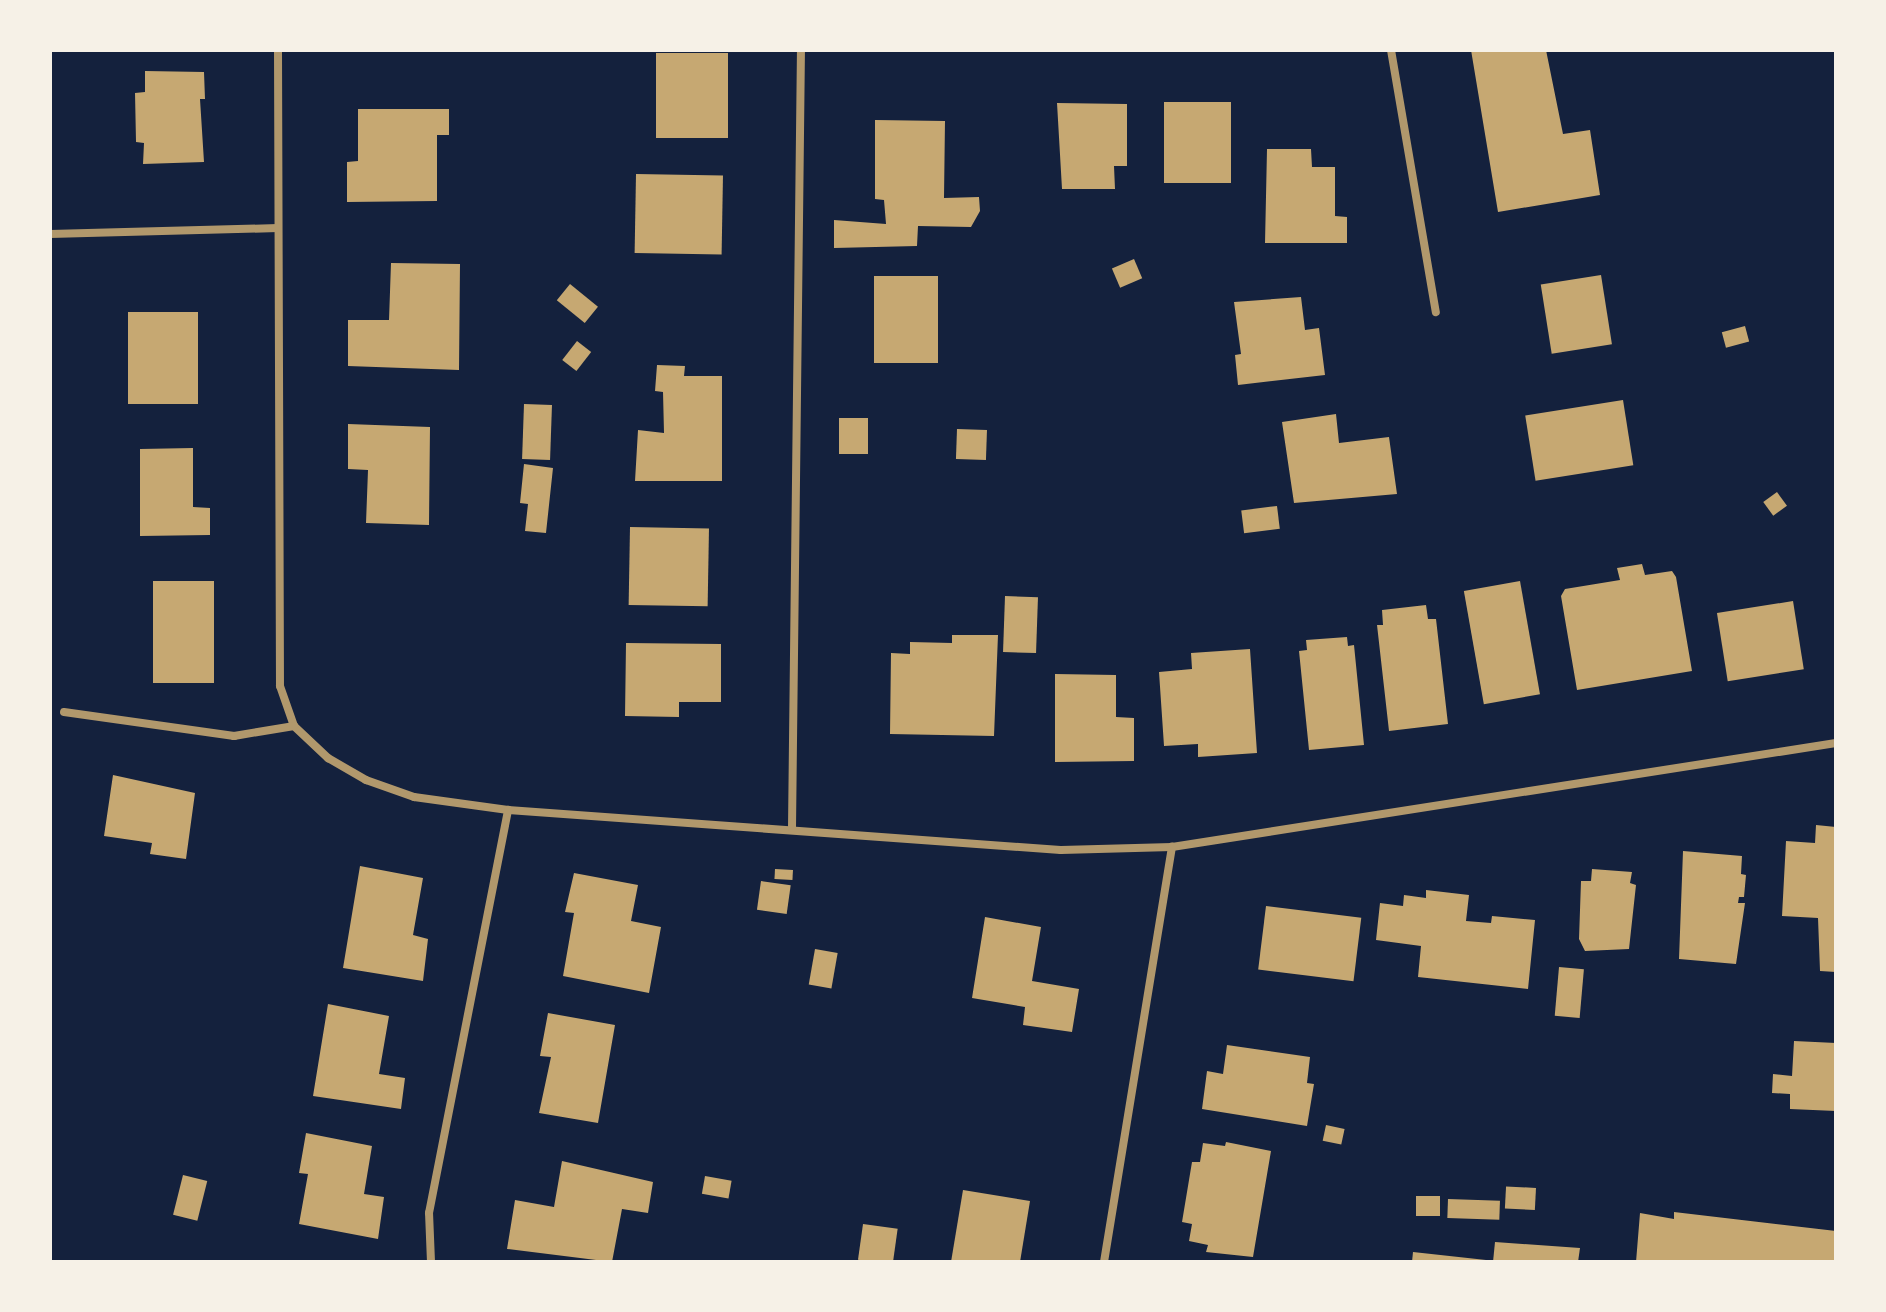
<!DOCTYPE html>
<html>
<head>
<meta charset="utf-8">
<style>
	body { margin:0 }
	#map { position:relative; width:1886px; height:1312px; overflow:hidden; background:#14213d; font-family:"DM Sans",sans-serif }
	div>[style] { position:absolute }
	.building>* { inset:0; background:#c6a872; transform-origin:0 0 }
	.minor>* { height:8px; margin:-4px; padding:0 4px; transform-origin:4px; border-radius:4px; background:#b1986c }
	span { translate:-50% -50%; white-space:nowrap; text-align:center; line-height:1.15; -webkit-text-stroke:8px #f6f1e7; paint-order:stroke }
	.frame { position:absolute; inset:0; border:52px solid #f6f1e7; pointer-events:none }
</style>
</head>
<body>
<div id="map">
	<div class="building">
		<i style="clip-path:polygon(1471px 50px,1546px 50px,1563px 134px,1590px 130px,1600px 195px,1498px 212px)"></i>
		<i style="left:656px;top:53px;width:72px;height:85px"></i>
		<i style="clip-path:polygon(145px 71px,204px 72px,205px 99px,200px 99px,204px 162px,143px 164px,144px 143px,136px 142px,135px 93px,145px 92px)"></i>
		<i style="left:1164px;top:102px;width:67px;height:81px"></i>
		<i style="clip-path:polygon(1057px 103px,1127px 104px,1127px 166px,1114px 166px,1115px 189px,1062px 189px)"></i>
		<i style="clip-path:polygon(358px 109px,449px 109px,449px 135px,437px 135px,437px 201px,347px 202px,347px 162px,358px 161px)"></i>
		<i style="clip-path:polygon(875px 120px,945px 121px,944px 198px,979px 197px,980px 211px,971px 227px,918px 226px,917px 246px,834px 248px,834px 220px,886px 224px,884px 200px,875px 199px)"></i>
		<i style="clip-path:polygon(1267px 149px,1311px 149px,1312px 167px,1335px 167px,1335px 216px,1347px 217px,1347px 243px,1265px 243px)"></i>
		<i style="left:636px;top:174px;width:87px;height:79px;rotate:1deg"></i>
		<i style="left:1134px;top:259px;width:21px;height:24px;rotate:67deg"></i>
		<i style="clip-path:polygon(391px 263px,460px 264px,459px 370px,348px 366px,348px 320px,389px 320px)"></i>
		<i style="left:1601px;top:275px;width:70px;height:61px;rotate:81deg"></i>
		<i style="left:874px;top:276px;width:64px;height:87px"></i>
		<i style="left:570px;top:284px;width:36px;height:21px;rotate:39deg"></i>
		<i style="clip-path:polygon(1301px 297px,1305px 330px,1319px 328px,1325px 375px,1238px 385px,1235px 355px,1241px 354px,1234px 302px)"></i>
		<i style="left:128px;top:312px;width:70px;height:92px"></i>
		<i style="left:1745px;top:326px;width:16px;height:24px;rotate:75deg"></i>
		<i style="left:577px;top:341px;width:18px;height:24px;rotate:38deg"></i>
		<i style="clip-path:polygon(657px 365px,685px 366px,684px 376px,722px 376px,722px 481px,635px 481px,638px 430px,664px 433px,663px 392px,655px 391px)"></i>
		<i style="left:1623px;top:400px;width:66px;height:99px;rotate:81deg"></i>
		<i style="left:524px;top:404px;width:28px;height:55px;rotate:2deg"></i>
		<i style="clip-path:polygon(1336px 414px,1339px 443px,1389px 437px,1397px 494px,1294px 503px,1282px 422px)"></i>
		<i style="left:839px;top:418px;width:29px;height:36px"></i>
		<i style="clip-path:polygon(348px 424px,430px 427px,429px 525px,366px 523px,368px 470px,348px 469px)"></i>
		<i style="left:957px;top:429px;width:30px;height:30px;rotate:2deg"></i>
		<i style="clip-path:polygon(193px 448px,193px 507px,210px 508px,210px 535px,140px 536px,140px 449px)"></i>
		<i style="clip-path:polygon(524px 464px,553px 468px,546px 533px,525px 531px,528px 504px,520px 503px)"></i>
		<i style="left:1777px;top:492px;width:17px;height:17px;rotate:54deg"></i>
		<i style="left:1277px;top:506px;width:23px;height:36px;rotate:83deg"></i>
		<i style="left:630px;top:527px;width:79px;height:78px;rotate:1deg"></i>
		<i style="clip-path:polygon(1642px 564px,1645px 575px,1672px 571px,1676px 577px,1692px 671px,1577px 690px,1561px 596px,1565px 589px,1620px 580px,1617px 568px)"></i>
		<i style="left:153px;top:581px;width:61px;height:102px"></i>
		<i style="left:1520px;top:581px;width:115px;height:57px;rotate:80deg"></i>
		<i style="left:1005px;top:596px;width:33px;height:56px;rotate:2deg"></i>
		<i style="left:1793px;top:601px;width:69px;height:77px;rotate:81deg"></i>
		<i style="clip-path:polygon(1426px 605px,1428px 619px,1436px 619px,1448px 724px,1389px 731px,1377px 625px,1383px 625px,1382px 610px)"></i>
		<i style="clip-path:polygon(952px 635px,998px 635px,994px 736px,890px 734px,891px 653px,910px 654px,910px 642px,952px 643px)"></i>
		<i style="clip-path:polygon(1347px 637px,1348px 646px,1354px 645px,1364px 745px,1309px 750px,1299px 651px,1307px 650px,1306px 640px)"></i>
		<i style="clip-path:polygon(626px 643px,721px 644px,721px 702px,679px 702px,679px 717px,625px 716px)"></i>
		<i style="clip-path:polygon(1250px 649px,1257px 753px,1198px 757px,1198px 744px,1164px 746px,1159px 672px,1192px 669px,1191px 653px)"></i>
		<i style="clip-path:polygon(1055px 674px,1116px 675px,1116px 717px,1134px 718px,1134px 761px,1055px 762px)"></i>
		<i style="clip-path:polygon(113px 775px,195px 793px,186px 859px,150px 854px,152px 843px,104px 836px)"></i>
		<i style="clip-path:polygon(1816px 825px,1836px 827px,1836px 972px,1820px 971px,1818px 918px,1782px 916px,1786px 841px,1815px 843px)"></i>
		<i style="clip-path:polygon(1683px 851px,1742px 856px,1741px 874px,1746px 875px,1744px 897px,1739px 897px,1738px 903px,1745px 903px,1736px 964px,1679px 959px)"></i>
		<i style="clip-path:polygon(360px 866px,423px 878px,413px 935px,428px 939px,423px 981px,343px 968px)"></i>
		<i style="left:775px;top:869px;width:18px;height:10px;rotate:3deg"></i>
		<i style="clip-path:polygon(1592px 869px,1632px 872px,1630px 883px,1636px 885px,1629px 949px,1585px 951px,1579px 939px,1581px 881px,1591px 881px)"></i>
		<i style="clip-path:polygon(574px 873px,638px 885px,631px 921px,661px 927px,649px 993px,563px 976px,574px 913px,565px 912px)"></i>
		<i style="left:761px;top:881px;width:30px;height:29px;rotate:8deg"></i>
		<i style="clip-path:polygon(1426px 890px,1469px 895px,1466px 921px,1491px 923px,1492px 916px,1535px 920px,1528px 989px,1418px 977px,1421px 946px,1376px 940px,1380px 903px,1403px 906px,1404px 895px,1426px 898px)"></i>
		<i style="left:1266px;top:906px;width:96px;height:64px;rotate:7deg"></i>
		<i style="clip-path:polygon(985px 917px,1041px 927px,1032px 981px,1079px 989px,1072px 1032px,1023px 1025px,1025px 1007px,972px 998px)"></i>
		<i style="left:815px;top:949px;width:23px;height:36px;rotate:10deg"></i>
		<i style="left:1559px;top:967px;width:25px;height:49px;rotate:5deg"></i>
		<i style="clip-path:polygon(328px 1004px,389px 1016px,379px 1074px,405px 1078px,401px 1109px,313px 1096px)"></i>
		<i style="clip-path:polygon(548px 1013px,615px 1025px,598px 1123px,539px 1113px,551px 1057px,540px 1056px)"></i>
		<i style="clip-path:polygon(1794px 1041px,1836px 1043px,1836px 1111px,1790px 1109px,1790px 1094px,1772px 1093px,1773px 1074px,1792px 1076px)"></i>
		<i style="clip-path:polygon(1227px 1045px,1310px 1057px,1307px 1083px,1314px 1084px,1307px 1126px,1202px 1109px,1207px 1071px,1223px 1074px)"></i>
		<i style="left:1326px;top:1125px;width:19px;height:16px;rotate:12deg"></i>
		<i style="clip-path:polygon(306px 1133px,372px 1146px,364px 1194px,384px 1197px,378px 1239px,299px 1224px,308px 1174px,299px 1173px)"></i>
		<i style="clip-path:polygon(1226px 1142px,1271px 1151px,1253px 1257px,1206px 1252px,1208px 1245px,1189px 1241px,1192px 1224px,1182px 1222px,1192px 1162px,1200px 1162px,1203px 1143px,1225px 1146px)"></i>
		<i style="clip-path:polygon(562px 1161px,653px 1182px,648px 1213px,622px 1209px,612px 1262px,507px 1249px,515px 1200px,554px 1207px)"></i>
		<i style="left:183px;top:1175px;width:25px;height:41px;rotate:14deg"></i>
		<i style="left:705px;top:1176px;width:27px;height:18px;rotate:10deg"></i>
		<i style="left:1536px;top:1188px;width:22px;height:30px;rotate:93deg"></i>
		<i style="clip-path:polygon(963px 1190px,1030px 1201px,1020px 1262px,951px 1262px)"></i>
		<i style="left:1416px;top:1196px;width:24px;height:20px"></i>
		<i style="left:1448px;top:1199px;width:52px;height:19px;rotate:2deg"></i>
		<i style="clip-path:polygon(1674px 1212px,1836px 1231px,1836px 1262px,1636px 1262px,1640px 1213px,1674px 1219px)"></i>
		<i style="left:863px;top:1224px;width:35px;height:36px;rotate:8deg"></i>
		<i style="clip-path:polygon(1495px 1242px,1580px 1248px,1578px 1262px,1493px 1262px)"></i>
		<i style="clip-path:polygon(1413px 1252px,1486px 1260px,1485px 1262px,1412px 1262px)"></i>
	</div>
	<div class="minor">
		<i style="left:278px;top:50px;width:636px;rotate:89.82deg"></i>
		<i style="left:280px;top:686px;width:42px;rotate:70.7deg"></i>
		<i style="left:294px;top:726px;width:47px;rotate:43.3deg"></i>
		<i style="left:328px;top:758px;width:44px;rotate:30.1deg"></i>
		<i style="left:366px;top:780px;width:51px;rotate:19.5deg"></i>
		<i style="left:414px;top:797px;width:95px;rotate:7.9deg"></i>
		<i style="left:508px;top:810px;width:554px;rotate:4.14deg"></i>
		<i style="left:1061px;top:850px;width:111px;rotate:-1.5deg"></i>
		<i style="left:1172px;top:847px;width:672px;rotate:-8.9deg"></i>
		<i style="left:1391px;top:50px;width:266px;rotate:80.3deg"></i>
		<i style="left:50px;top:234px;width:228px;rotate:-1.5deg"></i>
		<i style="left:64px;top:712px;width:172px;rotate:8deg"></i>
		<i style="left:234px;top:736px;width:61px;rotate:-9.5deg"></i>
		<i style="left:792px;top:828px;width:778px;rotate:-89.34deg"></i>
		<i style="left:431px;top:1262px;width:49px;rotate:-92.3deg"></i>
		<i style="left:429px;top:1213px;width:411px;rotate:-78.9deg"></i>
		<i style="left:1104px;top:1262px;width:421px;rotate:-80.7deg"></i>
	</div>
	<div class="frame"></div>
</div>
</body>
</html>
